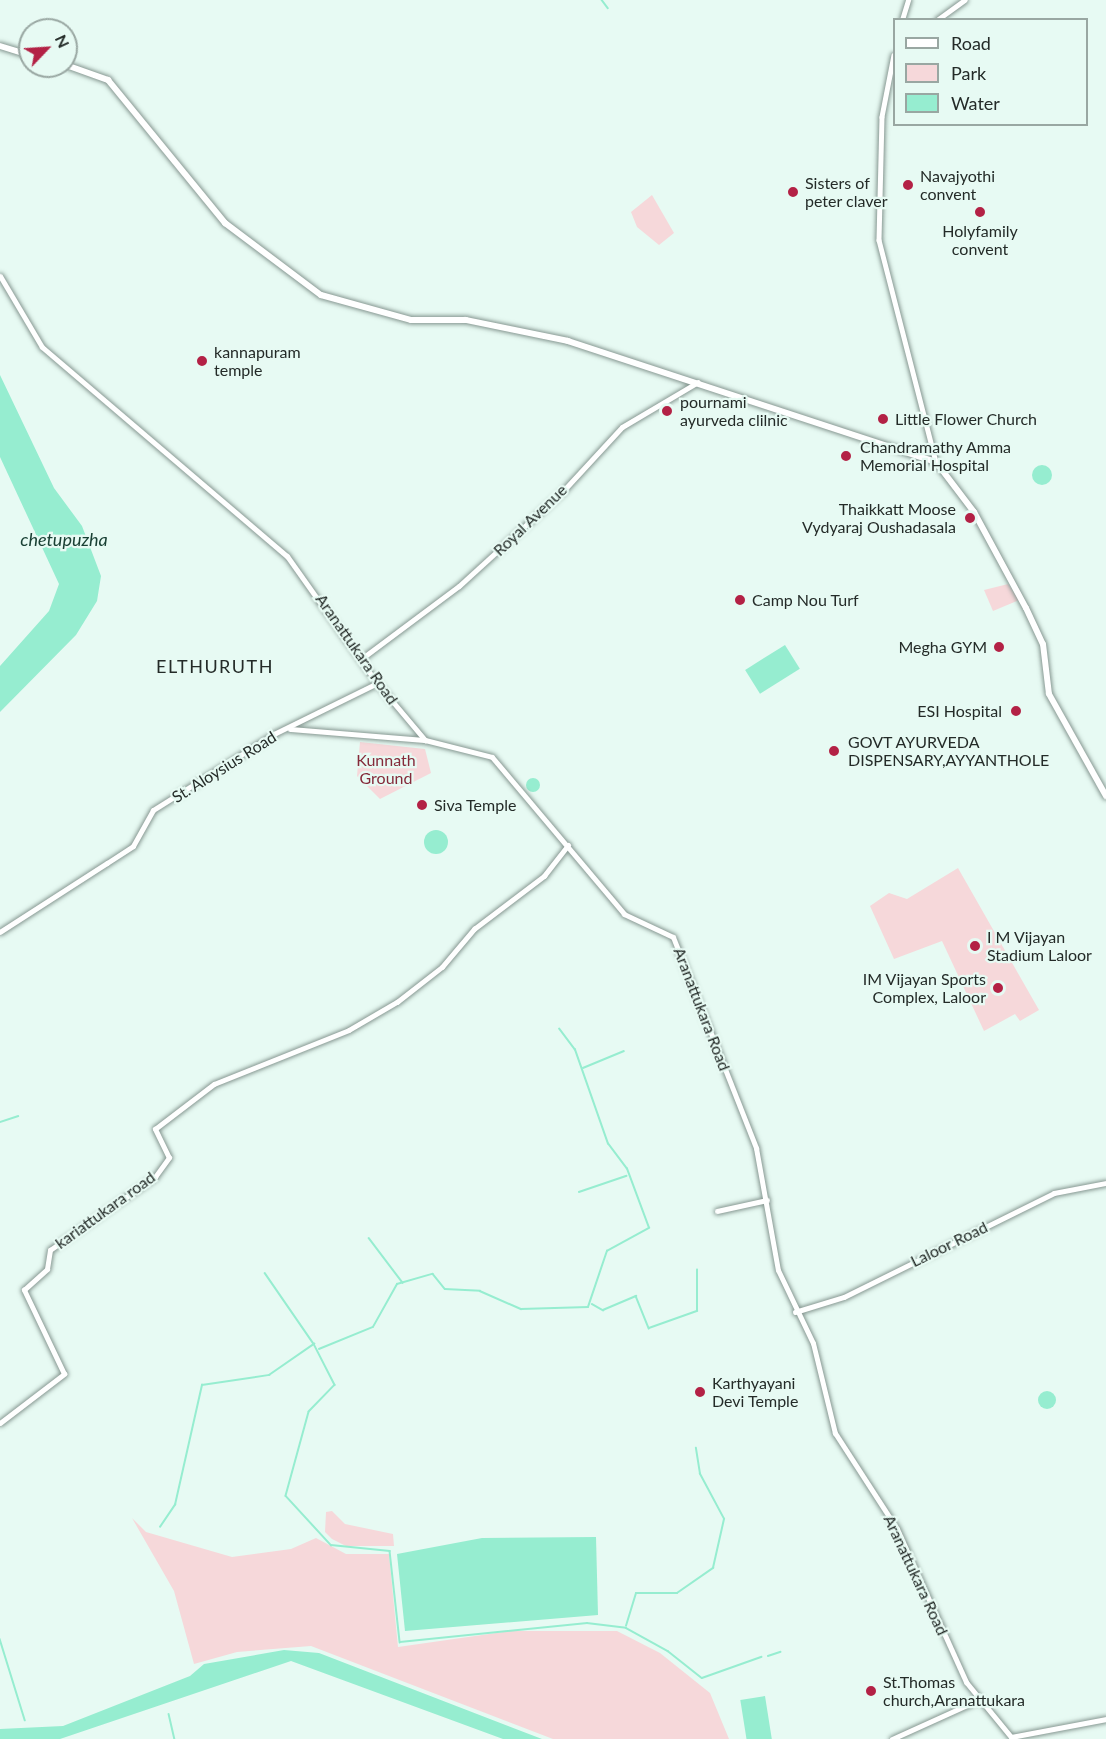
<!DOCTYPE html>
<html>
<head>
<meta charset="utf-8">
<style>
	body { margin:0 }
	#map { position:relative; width:1106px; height:1739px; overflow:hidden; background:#e7faf3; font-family:Lato,sans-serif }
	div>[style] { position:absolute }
	.green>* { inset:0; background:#f6d8da }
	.water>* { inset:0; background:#96edd0; transform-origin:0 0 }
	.round { border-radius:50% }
	.stream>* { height:1.5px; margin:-0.75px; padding:0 0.75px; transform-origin:0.75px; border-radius:0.75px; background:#96edd0 }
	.roads { filter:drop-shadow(0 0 2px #879892) drop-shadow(0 0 2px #879892) }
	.tertiary>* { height:4.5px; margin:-2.25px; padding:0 2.25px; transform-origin:2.25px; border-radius:2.25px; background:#fff }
	.secondary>* { height:5px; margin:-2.5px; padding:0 2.5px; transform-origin:2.5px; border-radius:2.5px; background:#fff }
	.primary>* { height:6px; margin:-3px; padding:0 3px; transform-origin:3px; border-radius:3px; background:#fff }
	.dots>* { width:16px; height:16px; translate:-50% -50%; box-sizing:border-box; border:3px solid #e7faf3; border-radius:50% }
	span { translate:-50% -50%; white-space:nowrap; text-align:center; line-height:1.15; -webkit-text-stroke:4.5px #e7faf3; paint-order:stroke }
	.poi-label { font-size:16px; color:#242b28 }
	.left { translate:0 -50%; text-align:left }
	.right { translate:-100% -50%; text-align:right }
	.street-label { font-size:16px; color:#242b28 }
	.park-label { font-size:16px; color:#852a3a }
	.water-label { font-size:18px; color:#194034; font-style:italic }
	.neighbourhood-label { font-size:18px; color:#242b28; letter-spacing:1.5px }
	.legend { position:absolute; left:893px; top:18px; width:195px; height:108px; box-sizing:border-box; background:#e7faf3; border:2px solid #99a7a2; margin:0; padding:8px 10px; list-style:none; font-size:18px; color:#242b28 }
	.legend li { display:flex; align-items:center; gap:12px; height:30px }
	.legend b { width:30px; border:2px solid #99a7a2 }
	.north { position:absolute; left:18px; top:18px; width:60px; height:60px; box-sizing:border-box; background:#e7faf3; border:2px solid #99a7a2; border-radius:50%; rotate:65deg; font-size:16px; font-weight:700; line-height:24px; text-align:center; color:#242b28 }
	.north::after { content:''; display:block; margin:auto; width:21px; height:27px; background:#b32145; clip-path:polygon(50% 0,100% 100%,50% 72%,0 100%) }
</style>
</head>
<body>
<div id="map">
	<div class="green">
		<i style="clip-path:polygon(652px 195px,674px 233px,659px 245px,637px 227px,631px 212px)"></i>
		<i style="clip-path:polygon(1008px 584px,1019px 600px,993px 611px,984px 590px)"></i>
		<i style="clip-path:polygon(360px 742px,425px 749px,431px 773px,380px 799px,357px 776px)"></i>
		<i style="clip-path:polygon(958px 868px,1039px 1010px,1020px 1021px,1015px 1014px,984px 1031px,942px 941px,894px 959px,870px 906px,889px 893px,907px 899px)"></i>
		<i style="clip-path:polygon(332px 1511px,345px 1524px,393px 1534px,394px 1546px,346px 1546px,332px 1539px,325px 1532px,326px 1512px)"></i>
		<i style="clip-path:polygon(132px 1518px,146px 1532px,232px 1557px,291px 1549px,316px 1538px,346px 1554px,389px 1554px,398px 1647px,510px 1631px,617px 1631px,660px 1653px,710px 1693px,729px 1739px,553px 1739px,311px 1646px,237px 1652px,194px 1664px,174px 1591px)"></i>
	</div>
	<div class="water">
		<i style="clip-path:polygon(0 375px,54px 488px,82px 526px,101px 576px,97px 601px,76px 635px,0 712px,0 666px,49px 611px,59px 584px,0 457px)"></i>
		<i class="round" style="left:1032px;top:465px;width:20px;height:20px"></i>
		<i style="left:785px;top:645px;width:28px;height:47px;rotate:58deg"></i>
		<i class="round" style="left:526px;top:778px;width:14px;height:14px"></i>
		<i class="round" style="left:424px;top:830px;width:24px;height:24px"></i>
		<i class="round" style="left:1038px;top:1391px;width:18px;height:18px"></i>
		<i style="clip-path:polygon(596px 1537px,598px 1615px,405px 1631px,397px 1554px,482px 1538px)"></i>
		<i style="clip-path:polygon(284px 1650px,319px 1653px,542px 1739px,503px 1739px,291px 1661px,60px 1739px,0 1739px,0 1729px,63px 1726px,190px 1676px,204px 1664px)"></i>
		<i style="left:765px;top:1696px;width:44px;height:25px;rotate:81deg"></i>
	</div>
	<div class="stream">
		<i style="left:602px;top:0;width:10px;rotate:53deg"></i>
		<i style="left:583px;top:1068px;width:44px;rotate:-22.5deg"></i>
		<i style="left:0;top:1122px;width:19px;rotate:-18deg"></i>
		<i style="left:579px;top:1192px;width:50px;rotate:-18.8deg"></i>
		<i style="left:369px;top:1238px;width:56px;rotate:52.9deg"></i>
		<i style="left:265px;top:1273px;width:86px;rotate:55.4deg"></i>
		<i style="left:314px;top:1344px;width:46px;rotate:62.9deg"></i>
		<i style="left:335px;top:1385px;width:37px;rotate:134deg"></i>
		<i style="left:309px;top:1412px;width:87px;rotate:105.3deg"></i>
		<i style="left:286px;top:1496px;width:67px;rotate:47.4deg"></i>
		<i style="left:331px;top:1545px;width:59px;rotate:5.8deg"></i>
		<i style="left:390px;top:1551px;width:92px;rotate:83.7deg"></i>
		<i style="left:400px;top:1642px;width:188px;rotate:-5.8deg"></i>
		<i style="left:587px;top:1623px;width:39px;rotate:7deg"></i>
		<i style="left:626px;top:1628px;width:48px;rotate:28.7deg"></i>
		<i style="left:668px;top:1651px;width:43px;rotate:38.5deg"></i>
		<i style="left:702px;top:1678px;width:63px;rotate:-19.6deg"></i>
		<i style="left:592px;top:1304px;width:13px;rotate:29deg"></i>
		<i style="left:603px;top:1310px;width:36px;rotate:-23deg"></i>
		<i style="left:636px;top:1296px;width:35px;rotate:68deg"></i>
		<i style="left:649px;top:1328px;width:51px;rotate:-19.5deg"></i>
		<i style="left:697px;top:1311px;width:41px;rotate:-90deg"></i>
		<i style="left:319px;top:1349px;width:58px;rotate:-22.2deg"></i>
		<i style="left:373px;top:1327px;width:49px;rotate:-60.8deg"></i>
		<i style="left:397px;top:1284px;width:37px;rotate:-16deg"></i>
		<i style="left:433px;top:1274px;width:19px;rotate:51deg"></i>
		<i style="left:445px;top:1289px;width:35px;rotate:3deg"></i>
		<i style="left:480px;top:1291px;width:45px;rotate:23.7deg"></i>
		<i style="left:521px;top:1309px;width:67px;rotate:-1.7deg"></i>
		<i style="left:588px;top:1307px;width:59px;rotate:-71.3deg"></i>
		<i style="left:607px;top:1251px;width:48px;rotate:-28.7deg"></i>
		<i style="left:649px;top:1228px;width:63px;rotate:-110.4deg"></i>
		<i style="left:627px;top:1169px;width:31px;rotate:-127deg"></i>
		<i style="left:608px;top:1144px;width:100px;rotate:-109.3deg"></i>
		<i style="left:575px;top:1050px;width:26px;rotate:-127deg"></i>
		<i style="left:160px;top:1527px;width:27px;rotate:-56deg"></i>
		<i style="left:175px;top:1505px;width:123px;rotate:-77.3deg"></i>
		<i style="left:202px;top:1385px;width:68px;rotate:-8.5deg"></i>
		<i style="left:269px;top:1375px;width:55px;rotate:-34.6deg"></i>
		<i style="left:626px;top:1626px;width:34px;rotate:-73deg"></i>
		<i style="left:636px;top:1593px;width:41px"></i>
		<i style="left:677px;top:1593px;width:44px;rotate:-34.8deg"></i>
		<i style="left:713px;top:1568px;width:50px;rotate:-77.3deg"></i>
		<i style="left:724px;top:1519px;width:51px;rotate:-118.1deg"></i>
		<i style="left:700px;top:1474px;width:26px;rotate:-99deg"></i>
		<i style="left:0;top:1639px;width:85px;rotate:72.8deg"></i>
		<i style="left:768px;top:1656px;width:13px;rotate:-18deg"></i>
		<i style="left:169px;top:1714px;width:26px;rotate:77deg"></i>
	</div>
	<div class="roads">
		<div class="tertiary">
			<i style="left:902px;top:20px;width:21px;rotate:-73deg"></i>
			<i style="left:937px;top:20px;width:34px;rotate:-36deg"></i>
			<i style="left:894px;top:55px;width:63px;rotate:101deg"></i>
			<i style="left:882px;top:117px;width:123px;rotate:91.4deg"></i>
			<i style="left:879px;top:240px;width:229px;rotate:75.6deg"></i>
			<i style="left:290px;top:729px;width:135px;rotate:4.7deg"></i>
			<i style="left:0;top:932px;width:127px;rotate:-32.8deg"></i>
			<i style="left:717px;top:1211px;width:51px;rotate:-12.4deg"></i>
			<i style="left:795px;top:1312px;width:51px;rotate:-17deg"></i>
			<i style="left:844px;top:1297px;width:234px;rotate:-26.3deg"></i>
			<i style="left:1054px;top:1193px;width:53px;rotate:-10.9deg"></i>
			<i style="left:0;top:1423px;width:81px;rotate:-37.4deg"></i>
			<i style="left:64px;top:1374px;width:93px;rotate:-115.5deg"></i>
			<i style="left:24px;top:1290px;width:31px;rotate:-42deg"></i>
			<i style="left:47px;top:1269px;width:19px;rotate:-81deg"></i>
			<i style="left:50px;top:1250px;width:128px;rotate:-34.8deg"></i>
			<i style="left:155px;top:1177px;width:24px;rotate:-54deg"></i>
			<i style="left:169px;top:1158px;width:32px;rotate:-116deg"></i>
			<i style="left:155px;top:1129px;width:74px;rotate:-37.3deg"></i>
			<i style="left:214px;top:1084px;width:145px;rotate:-21.8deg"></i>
			<i style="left:349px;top:1030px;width:56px;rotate:-30.3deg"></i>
			<i style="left:397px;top:1002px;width:57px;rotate:-37.9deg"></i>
			<i style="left:442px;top:967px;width:50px;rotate:-49.9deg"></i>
			<i style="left:474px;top:929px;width:88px;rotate:-37.1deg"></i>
			<i style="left:544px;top:876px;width:39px;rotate:-52deg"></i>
		</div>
		<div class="secondary">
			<i style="left:0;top:276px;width:82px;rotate:59.4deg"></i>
			<i style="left:42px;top:347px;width:322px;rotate:40.5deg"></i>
			<i style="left:287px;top:556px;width:156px;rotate:54.7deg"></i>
			<i style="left:377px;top:683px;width:75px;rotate:49.9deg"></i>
			<i style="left:425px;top:740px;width:69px;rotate:14.2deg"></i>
			<i style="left:492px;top:757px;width:205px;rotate:49.9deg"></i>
			<i style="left:624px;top:914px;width:54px;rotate:25.1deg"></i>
			<i style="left:673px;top:937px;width:227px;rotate:68.5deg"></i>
			<i style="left:756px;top:1148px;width:124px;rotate:79.8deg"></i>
			<i style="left:778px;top:1270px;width:81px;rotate:64.4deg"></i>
			<i style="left:813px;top:1343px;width:93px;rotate:76.3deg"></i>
			<i style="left:835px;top:1433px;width:114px;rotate:57.1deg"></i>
			<i style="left:897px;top:1529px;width:168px;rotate:65.7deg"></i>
			<i style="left:966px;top:1682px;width:71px;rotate:50.7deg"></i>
			<i style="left:1011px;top:1737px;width:97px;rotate:-10.7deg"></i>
			<i style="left:361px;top:659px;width:122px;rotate:-36.7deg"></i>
			<i style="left:459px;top:586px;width:141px;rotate:-42.4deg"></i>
			<i style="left:563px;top:491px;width:87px;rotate:-47.3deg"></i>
			<i style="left:622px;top:427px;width:88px;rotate:-30.6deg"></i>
			<i style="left:107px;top:863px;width:31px;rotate:-33deg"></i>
			<i style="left:133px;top:846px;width:41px;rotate:-60.9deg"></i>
			<i style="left:153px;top:810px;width:143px;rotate:-32.1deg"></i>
			<i style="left:274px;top:734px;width:115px;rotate:-26.3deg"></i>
			<i style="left:892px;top:1739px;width:97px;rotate:-24.4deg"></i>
		</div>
		<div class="primary">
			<i style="left:0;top:46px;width:31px;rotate:17deg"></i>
			<i style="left:66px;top:65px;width:45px;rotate:19.7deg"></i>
			<i style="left:108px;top:80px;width:185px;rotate:50.7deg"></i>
			<i style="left:225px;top:223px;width:120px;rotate:36.9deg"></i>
			<i style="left:321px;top:295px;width:93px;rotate:15.5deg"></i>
			<i style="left:411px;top:320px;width:55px"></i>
			<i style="left:466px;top:320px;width:104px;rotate:11.6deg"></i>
			<i style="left:568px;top:341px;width:387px;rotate:18.2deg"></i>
			<i style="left:936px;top:462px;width:63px;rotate:52.8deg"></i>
			<i style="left:974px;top:512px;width:109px;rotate:61.6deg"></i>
			<i style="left:1026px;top:608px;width:40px;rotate:65deg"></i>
			<i style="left:1043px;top:644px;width:50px;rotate:83.2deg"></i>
			<i style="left:1049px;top:694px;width:117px;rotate:60.8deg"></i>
		</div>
	</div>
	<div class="dots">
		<i style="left:908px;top:185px;background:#b32145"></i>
		<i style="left:793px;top:192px;background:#b32145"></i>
		<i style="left:980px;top:212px;background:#b32145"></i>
		<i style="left:202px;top:361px;background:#b32145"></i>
		<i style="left:667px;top:411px;background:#b32145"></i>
		<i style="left:883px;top:419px;background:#b32145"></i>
		<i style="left:846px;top:456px;background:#b32145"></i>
		<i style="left:970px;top:518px;background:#b32145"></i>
		<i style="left:740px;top:600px;background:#b32145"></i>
		<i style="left:999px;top:647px;background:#b32145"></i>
		<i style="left:1016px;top:711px;background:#b32145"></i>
		<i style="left:834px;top:751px;background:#b32145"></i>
		<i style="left:422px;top:805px;background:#b32145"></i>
		<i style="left:975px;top:946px;background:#b32145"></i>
		<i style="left:998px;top:988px;background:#b32145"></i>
		<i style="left:700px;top:1392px;background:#b32145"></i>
		<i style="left:871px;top:1691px;background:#b32145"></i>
	</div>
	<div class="poi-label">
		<span class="left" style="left:920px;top:185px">Navajyothi<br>convent</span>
		<span class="left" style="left:805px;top:192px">Sisters of<br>peter claver</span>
		<span style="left:980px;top:240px">Holyfamily<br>convent</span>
		<span class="left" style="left:214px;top:361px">kannapuram<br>temple</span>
		<span class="left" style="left:680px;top:411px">pournami<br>ayurveda clilnic</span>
		<span class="left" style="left:895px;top:419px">Little Flower Church</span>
		<span class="left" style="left:860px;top:456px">Chandramathy Amma<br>Memorial Hospital</span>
		<span class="right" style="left:956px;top:518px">Thaikkatt Moose<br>Vydyaraj Oushadasala</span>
		<span class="left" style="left:752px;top:600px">Camp Nou Turf</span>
		<span class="right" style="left:987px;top:647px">Megha GYM</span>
		<span class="right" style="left:1002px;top:711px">ESI Hospital</span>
		<span class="left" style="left:848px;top:751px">GOVT AYURVEDA<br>DISPENSARY,AYYANTHOLE</span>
		<span class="left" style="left:434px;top:805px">Siva Temple</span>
		<span class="left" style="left:987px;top:946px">I M Vijayan<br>Stadium Laloor</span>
		<span class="right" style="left:986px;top:988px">IM Vijayan Sports<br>Complex, Laloor</span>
		<span class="left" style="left:712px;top:1392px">Karthyayani<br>Devi Temple</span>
		<span class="left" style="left:883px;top:1691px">St.Thomas<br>church,Aranattukara</span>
	</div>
	<div class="street-label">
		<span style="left:530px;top:520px;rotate:-44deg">Royal Avenue</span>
		<span style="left:357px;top:649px;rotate:55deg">Aranattukara Road</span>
		<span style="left:224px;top:767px;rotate:-32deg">St. Aloysius Road</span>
		<span style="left:702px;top:1009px;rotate:69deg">Aranattukara Road</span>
		<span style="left:105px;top:1210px;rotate:-36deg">kariattukara road</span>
		<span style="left:949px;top:1244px;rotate:-26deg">Laloor Road</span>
		<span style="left:916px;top:1575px;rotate:65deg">Aranattukara Road</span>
	</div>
	<div class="park-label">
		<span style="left:386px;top:769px">Kunnath<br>Ground</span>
	</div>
	<div class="water-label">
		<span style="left:64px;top:539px">chetupuzha</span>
	</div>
	<div class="neighbourhood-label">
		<span style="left:215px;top:666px">ELTHURUTH</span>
	</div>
	<ul class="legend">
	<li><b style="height:8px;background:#fff"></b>Road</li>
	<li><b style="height:16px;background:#f6d8da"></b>Park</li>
	<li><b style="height:16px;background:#96edd0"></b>Water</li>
	</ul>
	<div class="north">N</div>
</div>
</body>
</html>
